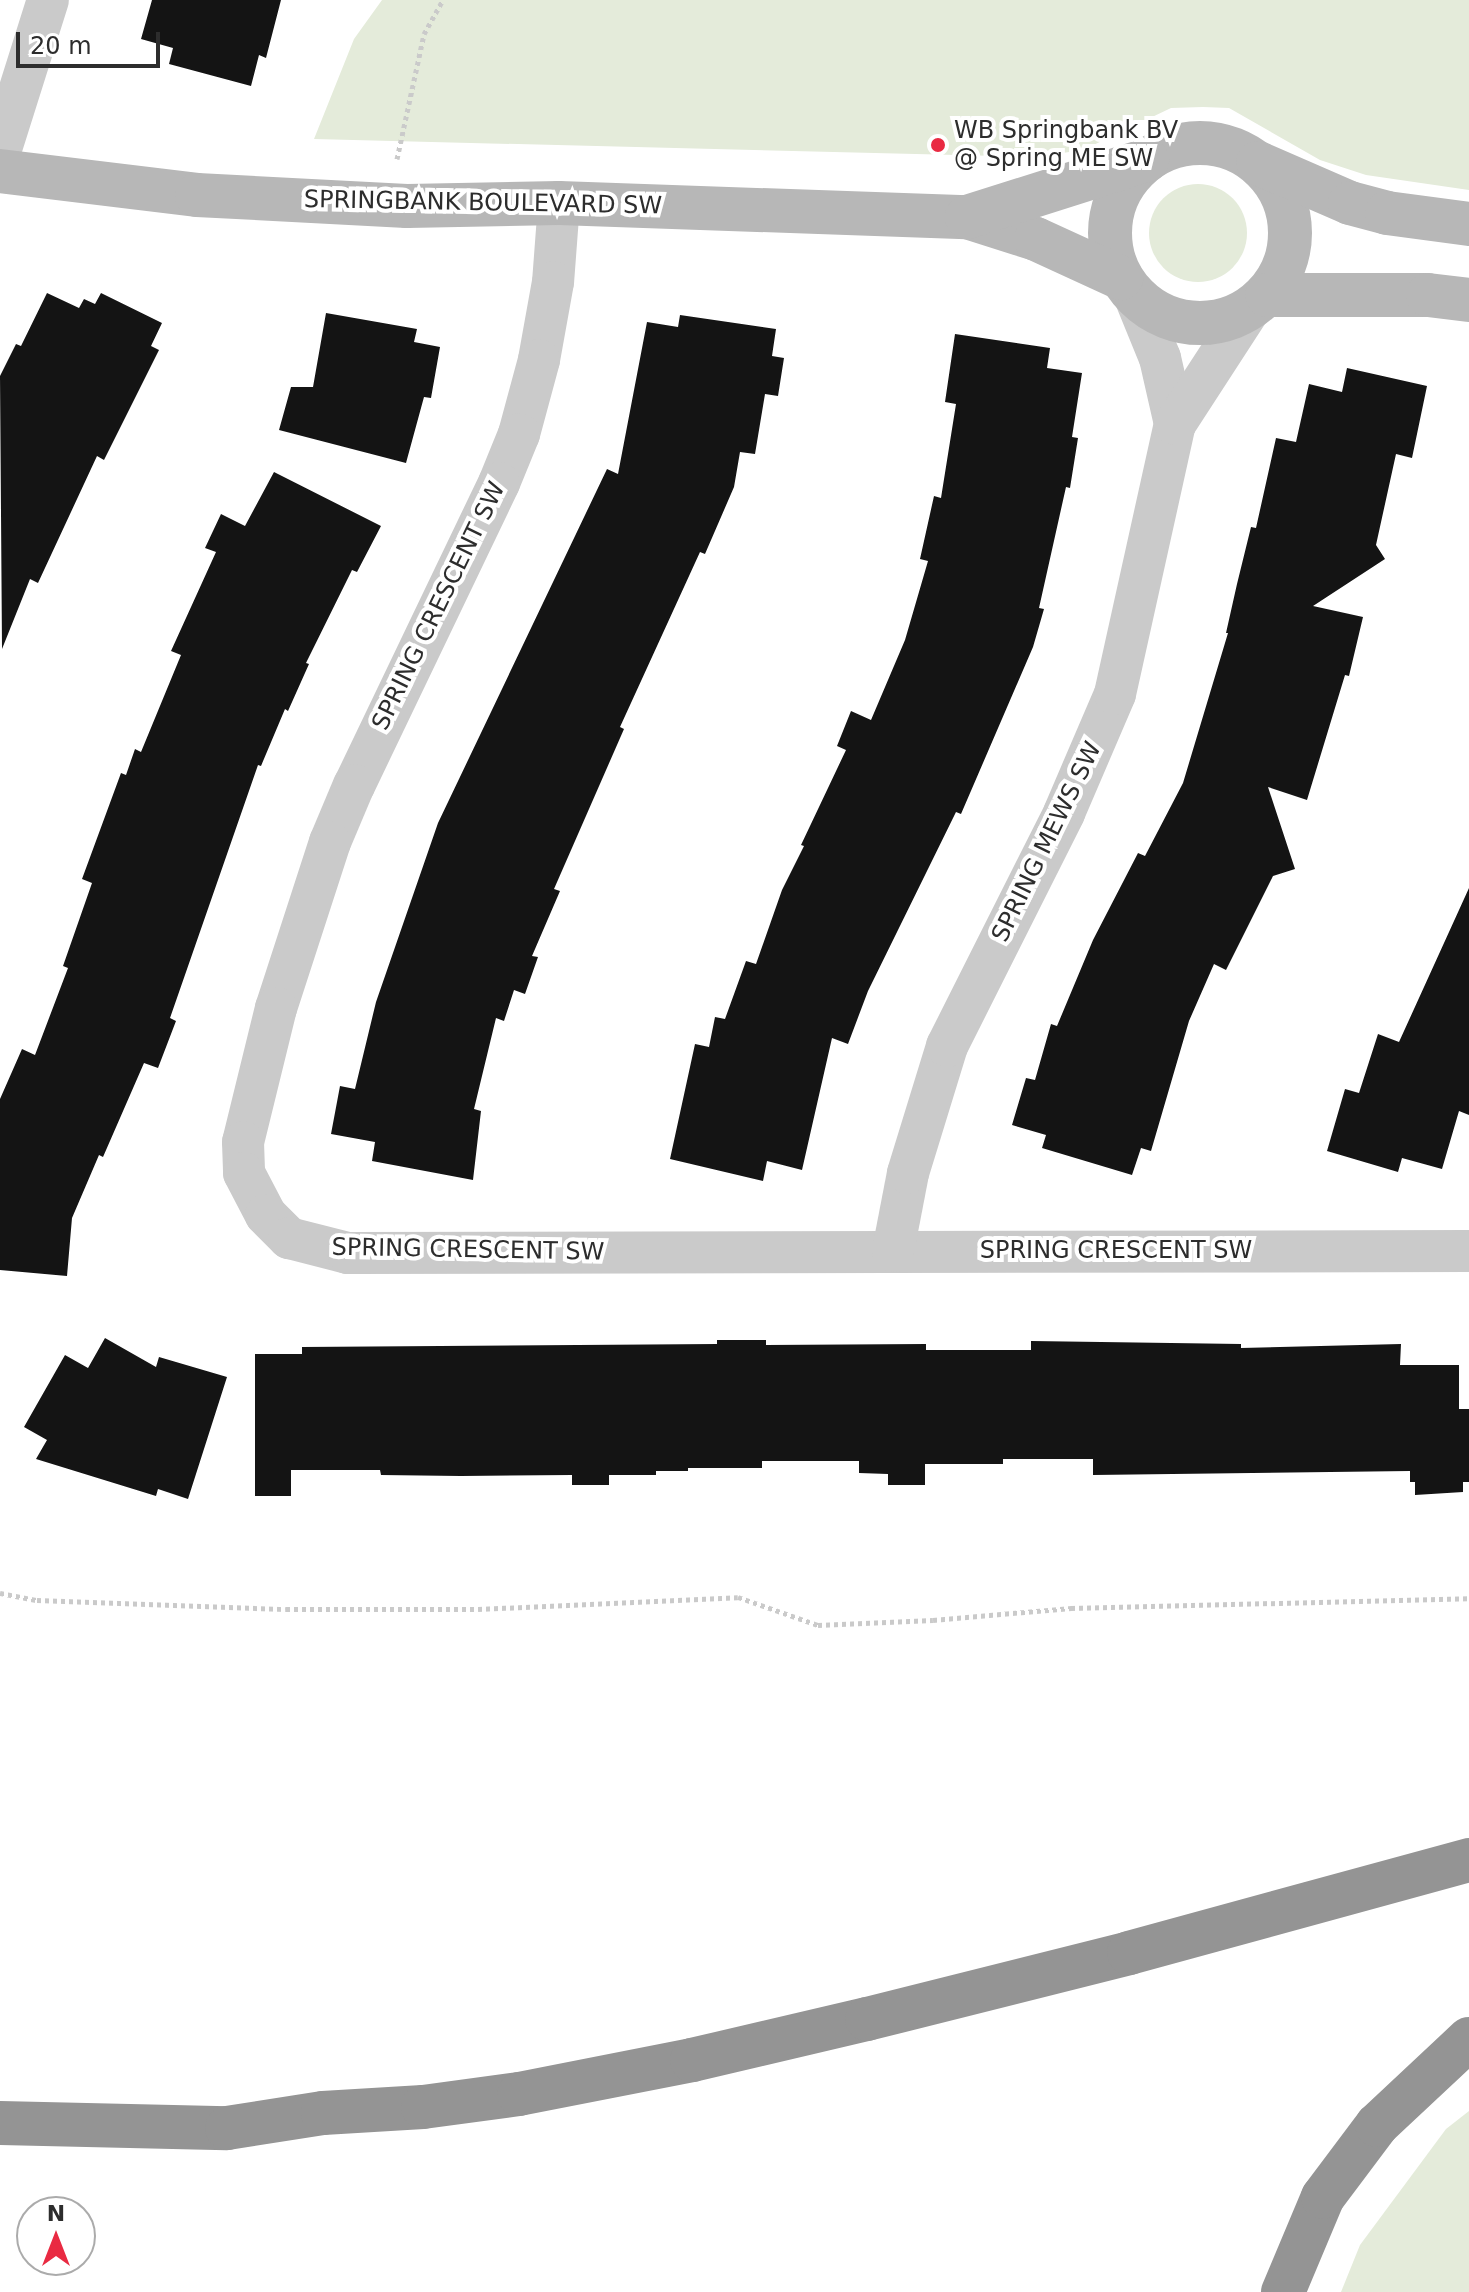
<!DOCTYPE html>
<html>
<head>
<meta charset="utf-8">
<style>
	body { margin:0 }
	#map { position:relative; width:1469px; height:2292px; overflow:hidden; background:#fff; font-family:"DejaVu Sans",sans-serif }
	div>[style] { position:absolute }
	.green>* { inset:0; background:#e4ebda }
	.round { border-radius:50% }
	.building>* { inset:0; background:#141414 }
	.path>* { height:5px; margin-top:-2.5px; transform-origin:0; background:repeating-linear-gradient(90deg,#cacaca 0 4px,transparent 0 8px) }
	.street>* { height:42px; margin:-21px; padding:0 21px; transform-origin:21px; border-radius:21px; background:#cacaca }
	.secondary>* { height:44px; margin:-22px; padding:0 22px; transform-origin:22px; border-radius:22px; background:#b7b7b7 }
	.secondary>.ring { margin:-22px; padding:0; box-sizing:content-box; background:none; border:44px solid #b7b7b7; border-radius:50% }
	.highway>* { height:44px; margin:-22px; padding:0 22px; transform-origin:22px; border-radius:22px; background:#949494 }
	.dots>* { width:22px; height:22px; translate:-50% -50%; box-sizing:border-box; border:4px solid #fff; border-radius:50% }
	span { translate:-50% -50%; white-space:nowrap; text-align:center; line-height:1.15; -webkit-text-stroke:8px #fff; paint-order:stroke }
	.poi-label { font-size:24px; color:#2d2d2d }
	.left { translate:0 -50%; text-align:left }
	.street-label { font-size:24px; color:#2d2d2d }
	.north { position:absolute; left:16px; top:2196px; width:80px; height:80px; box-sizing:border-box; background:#fff; border:2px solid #ababab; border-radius:50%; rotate:0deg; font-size:22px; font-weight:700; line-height:32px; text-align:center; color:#2d2d2d }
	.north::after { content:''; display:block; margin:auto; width:28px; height:36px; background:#e92a42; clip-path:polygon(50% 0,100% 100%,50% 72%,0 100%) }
	.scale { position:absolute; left:16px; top:32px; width:144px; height:36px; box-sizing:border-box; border:4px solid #2d2d2d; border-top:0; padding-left:10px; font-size:24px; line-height:28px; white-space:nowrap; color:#2d2d2d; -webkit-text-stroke:6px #fff; paint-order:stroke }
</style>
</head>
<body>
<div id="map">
	<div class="green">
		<i style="clip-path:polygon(382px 0,1469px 0,1469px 190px,1366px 175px,1320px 160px,1229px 108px,1203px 107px,1171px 108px,1083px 150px,1035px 157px,314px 139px,354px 39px)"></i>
		<i class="round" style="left:1149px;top:184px;width:98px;height:98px"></i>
		<i style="clip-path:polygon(1469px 2111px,1469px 2292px,1341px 2292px,1360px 2245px,1446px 2129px)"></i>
	</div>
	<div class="building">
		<i style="clip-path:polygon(152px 0,281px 0,266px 58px,259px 55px,251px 86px,169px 64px,173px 48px,141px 39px)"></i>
		<i style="clip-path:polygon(47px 293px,79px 308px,84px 299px,95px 304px,101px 293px,162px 323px,151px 346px,159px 350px,104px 460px,97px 456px,38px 583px,30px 579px,2px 649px,0 376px,16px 344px,21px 346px)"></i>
		<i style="clip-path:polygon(326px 313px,417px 329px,414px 342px,440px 347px,431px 398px,424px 397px,406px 463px,279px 430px,291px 387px,313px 387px)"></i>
		<i style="clip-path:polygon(680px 315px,776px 329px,772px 356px,784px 358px,778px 396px,765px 394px,755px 454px,740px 452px,734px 487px,705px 554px,700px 552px,620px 727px,624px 729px,554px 889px,560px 891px,532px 956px,538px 957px,525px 994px,514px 990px,504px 1021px,496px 1018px,474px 1109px,481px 1111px,473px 1180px,372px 1161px,375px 1142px,331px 1134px,340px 1086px,355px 1089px,376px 1002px,438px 823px,607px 469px,618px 474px,647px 322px,678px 327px)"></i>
		<i style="clip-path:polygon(955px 334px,1050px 348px,1047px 368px,1082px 373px,1072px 437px,1078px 438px,1070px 488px,1066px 487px,1039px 608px,1044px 609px,1033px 647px,961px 814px,956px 812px,868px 991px,848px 1044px,832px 1038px,802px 1170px,767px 1161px,763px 1181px,670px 1159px,695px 1044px,709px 1047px,715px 1017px,725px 1019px,746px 961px,756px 964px,782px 890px,804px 846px,801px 845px,846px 750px,837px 746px,851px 711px,871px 720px,905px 640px,928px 561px,920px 559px,934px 496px,941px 498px,956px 404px,945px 402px)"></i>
		<i style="clip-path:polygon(1347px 368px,1427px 386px,1412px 458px,1396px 454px,1376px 545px,1385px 559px,1313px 606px,1363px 617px,1349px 676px,1345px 675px,1307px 800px,1268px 787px,1295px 869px,1273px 876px,1226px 970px,1214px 964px,1189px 1021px,1151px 1151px,1141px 1148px,1132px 1175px,1042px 1148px,1046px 1135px,1012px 1125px,1026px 1078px,1035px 1080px,1051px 1024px,1057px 1026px,1093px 940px,1138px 853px,1145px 856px,1183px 783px,1228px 633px,1226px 633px,1237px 584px,1251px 527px,1256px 528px,1276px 438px,1296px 442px,1309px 384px,1342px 392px)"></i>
		<i style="clip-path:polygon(274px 472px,381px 526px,357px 572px,352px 570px,306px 663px,309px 664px,288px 711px,285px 709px,261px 766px,258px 765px,170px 1018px,176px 1021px,158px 1068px,144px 1063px,103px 1157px,99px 1155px,72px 1218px,67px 1276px,0 1270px,0 1099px,22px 1049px,35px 1055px,68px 968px,63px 966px,92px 883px,82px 879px,121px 773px,126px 775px,135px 749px,141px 752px,181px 655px,171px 651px,216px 552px,205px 548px,221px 514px,245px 526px)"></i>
		<i style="clip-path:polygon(1469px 888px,1469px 1115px,1459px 1111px,1442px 1169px,1402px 1158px,1398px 1172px,1327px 1151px,1345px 1089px,1359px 1093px,1378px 1034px,1399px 1042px)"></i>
		<i style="clip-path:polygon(105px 1338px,156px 1367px,159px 1357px,227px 1377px,188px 1499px,158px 1489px,156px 1496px,36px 1459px,47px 1440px,24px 1427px,65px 1355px,88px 1368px)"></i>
		<i style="clip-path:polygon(717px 1340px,766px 1340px,766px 1345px,926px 1344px,926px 1350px,1031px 1350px,1031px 1341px,1241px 1344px,1241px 1348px,1401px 1344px,1400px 1365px,1459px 1365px,1459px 1409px,1469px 1409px,1469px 1482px,1463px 1482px,1463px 1492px,1415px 1495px,1415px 1482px,1410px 1482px,1410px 1471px,1093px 1475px,1093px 1459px,1003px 1459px,1003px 1464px,925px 1464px,925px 1485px,888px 1485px,888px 1474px,859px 1473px,859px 1461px,762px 1461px,762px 1468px,688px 1468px,688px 1471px,656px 1471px,656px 1475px,609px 1475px,609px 1485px,572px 1485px,572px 1475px,461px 1476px,381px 1475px,380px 1470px,291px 1470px,291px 1496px,255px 1496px,255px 1354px,302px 1354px,302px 1347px,717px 1344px)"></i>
	</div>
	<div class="path">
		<i style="left:397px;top:159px;width:128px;rotate:-77.8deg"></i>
		<i style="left:424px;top:34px;width:39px;rotate:-61deg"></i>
		<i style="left:0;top:1593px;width:38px;rotate:11deg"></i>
		<i style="left:37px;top:1600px;width:249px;rotate:2.1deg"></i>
		<i style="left:286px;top:1609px;width:192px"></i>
		<i style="left:478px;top:1609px;width:260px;rotate:-2.6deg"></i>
		<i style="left:738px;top:1597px;width:85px;rotate:19.3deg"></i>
		<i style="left:818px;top:1625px;width:115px;rotate:-2.5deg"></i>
		<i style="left:933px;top:1620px;width:139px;rotate:-5deg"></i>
		<i style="left:1071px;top:1608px;width:398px;rotate:-1.4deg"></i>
	</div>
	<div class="street">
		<i style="left:0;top:152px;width:159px;rotate:-72.5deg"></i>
		<i style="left:559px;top:203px;width:79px;rotate:94.3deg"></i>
		<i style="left:553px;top:282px;width:79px;rotate:100.2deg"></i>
		<i style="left:539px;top:360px;width:77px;rotate:105.1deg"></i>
		<i style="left:519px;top:434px;width:53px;rotate:112.2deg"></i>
		<i style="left:499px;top:483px;width:335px;rotate:115.6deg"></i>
		<i style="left:354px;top:785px;width:62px;rotate:112.8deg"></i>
		<i style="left:330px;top:842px;width:175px;rotate:108deg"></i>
		<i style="left:276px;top:1008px;width:138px;rotate:103.8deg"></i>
		<i style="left:243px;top:1142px;width:31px;rotate:88deg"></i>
		<i style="left:244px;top:1173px;width:47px;rotate:62.4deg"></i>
		<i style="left:266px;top:1215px;width:33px;rotate:45deg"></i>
		<i style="left:289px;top:1238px;width:61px;rotate:14.3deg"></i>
		<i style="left:348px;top:1253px;width:1121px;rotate:-0.1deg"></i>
		<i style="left:1133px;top:292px;width:71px;rotate:67.8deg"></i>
		<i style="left:1160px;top:358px;width:68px;rotate:77.2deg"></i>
		<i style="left:893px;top:1251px;width:79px;rotate:-79.1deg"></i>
		<i style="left:908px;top:1173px;width:133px;rotate:-72.9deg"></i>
		<i style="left:947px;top:1046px;width:261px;rotate:-63.3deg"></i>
		<i style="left:1064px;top:813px;width:129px;rotate:-66.8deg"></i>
		<i style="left:1115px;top:694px;width:277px;rotate:-77.5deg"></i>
		<i style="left:1175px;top:424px;width:140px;rotate:-57deg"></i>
	</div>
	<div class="secondary">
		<i class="ring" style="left:1110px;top:143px;width:136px;height:136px"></i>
		<i style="left:1258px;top:163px;width:100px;rotate:23.5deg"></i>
		<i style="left:1350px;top:203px;width:38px;rotate:15deg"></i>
		<i style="left:1387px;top:213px;width:83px;rotate:7.6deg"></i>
		<i style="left:0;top:171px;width:198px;rotate:6.9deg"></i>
		<i style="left:197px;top:195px;width:210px;rotate:3deg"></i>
		<i style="left:407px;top:206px;width:152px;rotate:-1.1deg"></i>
		<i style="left:559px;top:203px;width:408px;rotate:2deg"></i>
		<i style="left:967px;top:217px;width:72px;rotate:17.7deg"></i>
		<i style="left:1036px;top:239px;width:94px;rotate:24.6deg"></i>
		<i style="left:967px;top:217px;width:189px;rotate:-17.6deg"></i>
		<i style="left:1267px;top:295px;width:161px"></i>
		<i style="left:1428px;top:295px;width:41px;rotate:7deg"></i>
	</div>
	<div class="highway">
		<i style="left:0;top:2123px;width:227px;rotate:1.3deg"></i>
		<i style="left:227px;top:2128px;width:97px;rotate:-8.9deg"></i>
		<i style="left:323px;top:2113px;width:100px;rotate:-3.4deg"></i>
		<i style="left:423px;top:2107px;width:97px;rotate:-7.7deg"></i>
		<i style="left:519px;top:2094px;width:176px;rotate:-11.1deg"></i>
		<i style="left:692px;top:2060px;width:180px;rotate:-13.2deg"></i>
		<i style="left:867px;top:2019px;width:270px;rotate:-14.1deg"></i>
		<i style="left:1129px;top:1953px;width:352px;rotate:-15.3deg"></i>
		<i style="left:1283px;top:2292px;width:103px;rotate:-67.2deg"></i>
		<i style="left:1323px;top:2197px;width:90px;rotate:-53.1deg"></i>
		<i style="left:1377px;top:2125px;width:126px;rotate:-43.1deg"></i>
	</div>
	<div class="dots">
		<i style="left:938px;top:145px;background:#e92a42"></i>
	</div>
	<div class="poi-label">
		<span class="left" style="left:954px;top:145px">WB Springbank BV<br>@ Spring ME SW</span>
	</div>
	<div class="street-label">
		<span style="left:483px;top:203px;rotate:1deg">SPRINGBANK BOULEVARD SW</span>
		<span style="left:439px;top:606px;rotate:-64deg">SPRING CRESCENT SW</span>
		<span style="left:1047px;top:842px;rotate:-64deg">SPRING MEWS SW</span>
		<span style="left:468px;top:1250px;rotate:1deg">SPRING CRESCENT SW</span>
		<span style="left:1116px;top:1251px">SPRING CRESCENT SW</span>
	</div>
	<div class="north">N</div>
	<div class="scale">20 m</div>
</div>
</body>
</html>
